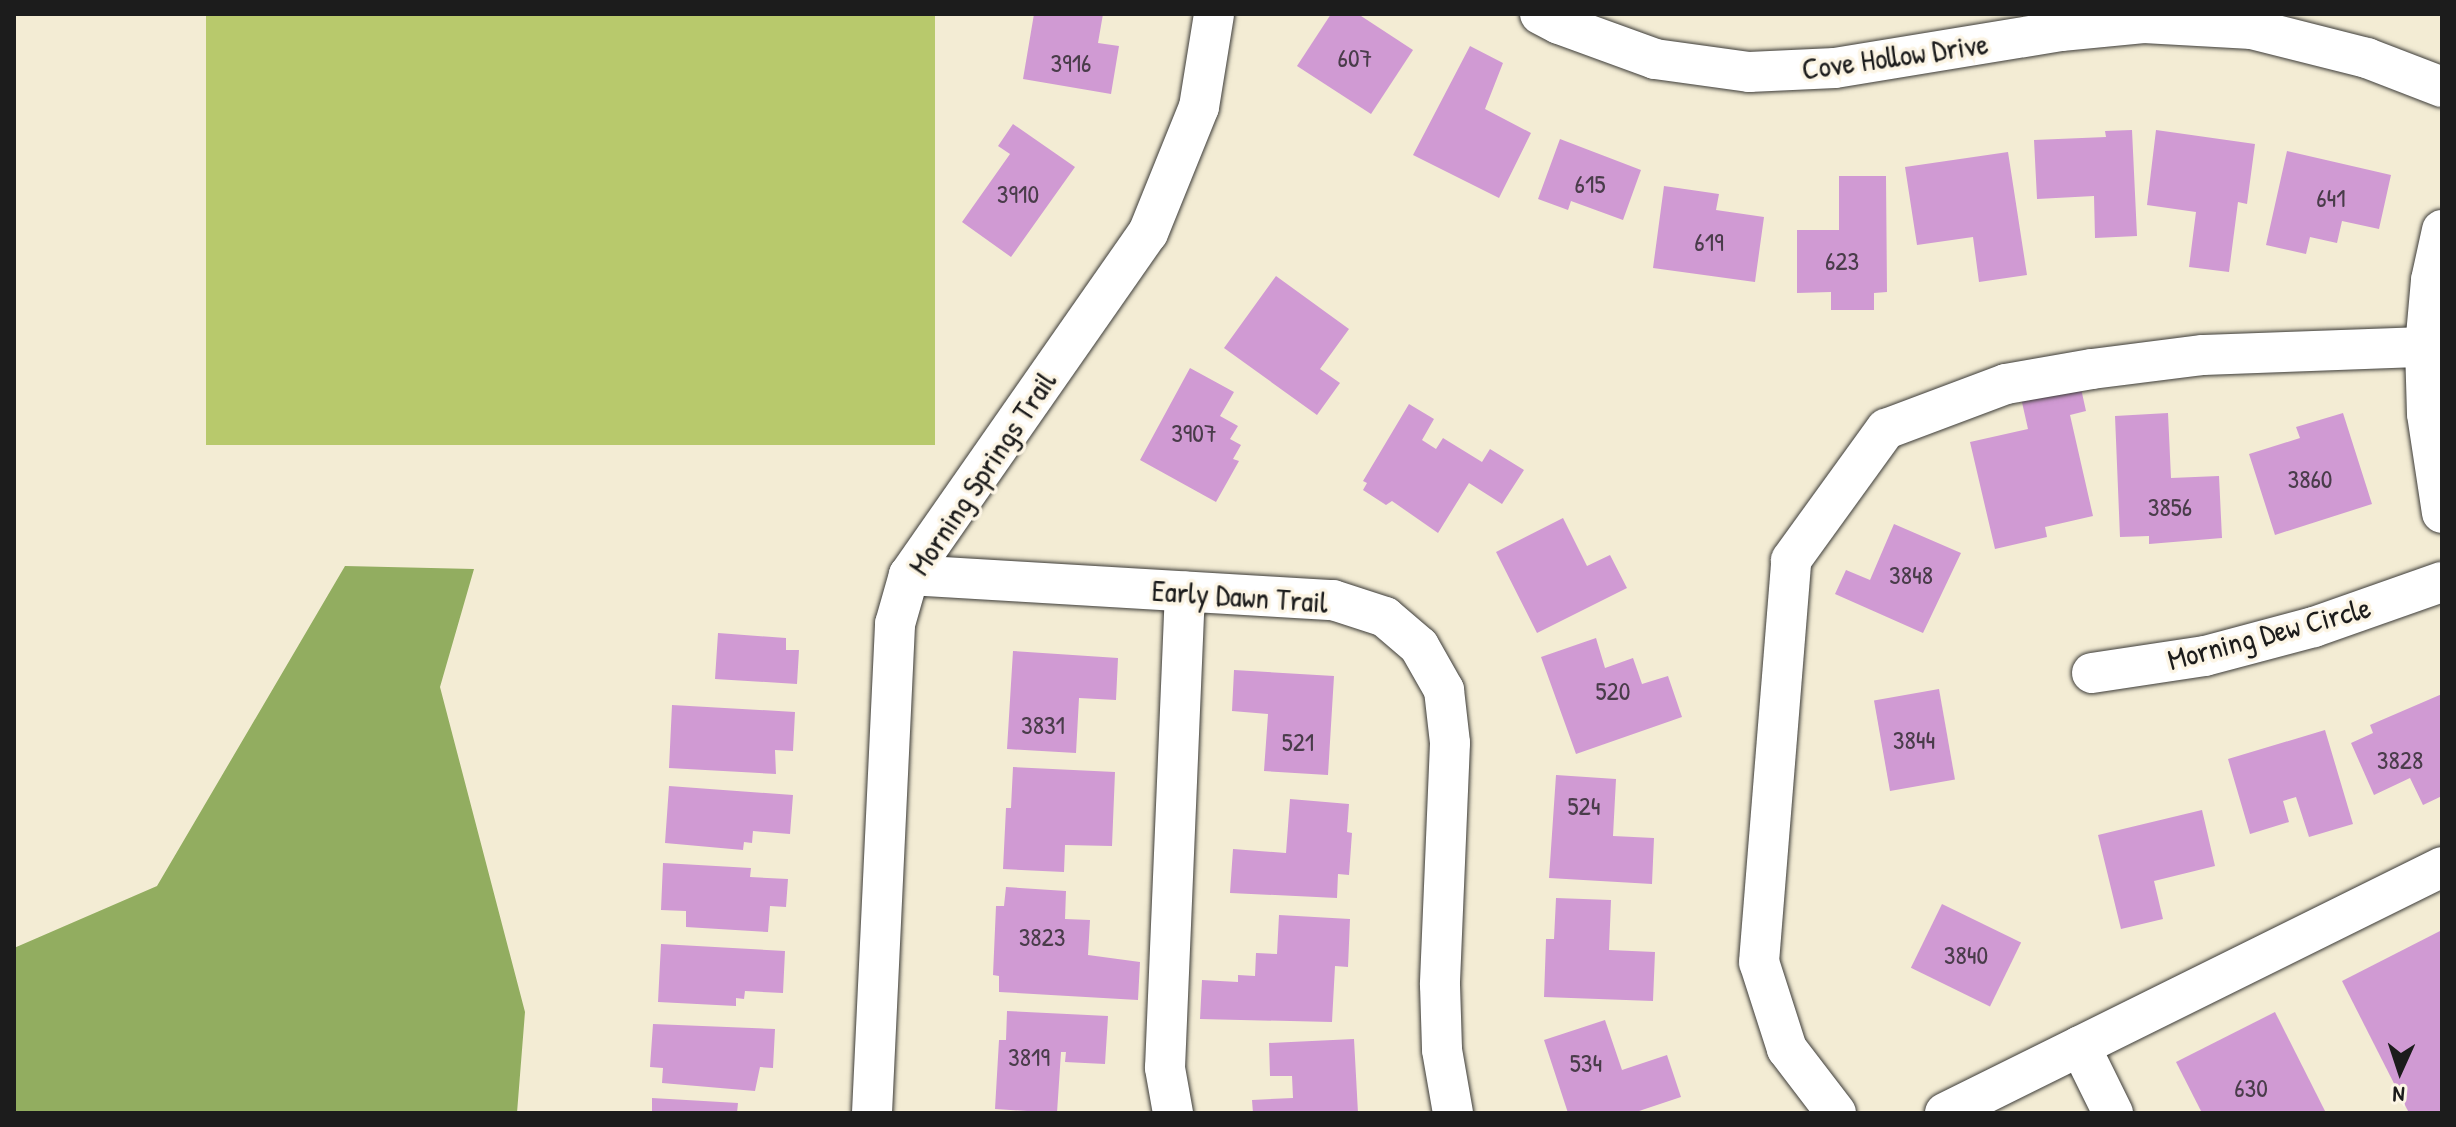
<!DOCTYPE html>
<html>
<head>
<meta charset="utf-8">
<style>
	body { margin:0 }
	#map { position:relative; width:2456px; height:1127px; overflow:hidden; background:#f3ecd4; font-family:"Patrick Hand",sans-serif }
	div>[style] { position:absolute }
	.green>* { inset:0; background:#b8c96c; transform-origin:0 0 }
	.forest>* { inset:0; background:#92ad60 }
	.building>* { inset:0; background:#d09ad3; transform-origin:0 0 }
	.roads { filter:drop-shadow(0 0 2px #3c3b38) drop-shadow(0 0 2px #3c3b38) }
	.minor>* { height:40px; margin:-20px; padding:0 20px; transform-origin:20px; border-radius:20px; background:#fff }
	span { translate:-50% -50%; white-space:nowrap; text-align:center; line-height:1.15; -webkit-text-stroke:7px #fcf5e5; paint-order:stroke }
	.number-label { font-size:26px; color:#493c4a }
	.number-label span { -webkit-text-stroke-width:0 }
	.street-label { font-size:30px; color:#1c1c1c }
	.frame { position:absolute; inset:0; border:16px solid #1c1c1c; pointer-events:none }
	.north { position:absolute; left:2360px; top:1031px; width:80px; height:80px; -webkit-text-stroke:6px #fcf5e5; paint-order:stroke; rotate:183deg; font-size:22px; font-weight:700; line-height:32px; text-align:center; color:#1c1c1c }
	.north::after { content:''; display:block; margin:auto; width:28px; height:36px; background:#1c1c1c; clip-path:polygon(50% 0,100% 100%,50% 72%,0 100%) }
</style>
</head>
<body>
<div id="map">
	<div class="green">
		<i style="left:206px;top:14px;width:729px;height:431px"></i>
	</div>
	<div class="forest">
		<i style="clip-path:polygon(345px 566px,474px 569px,440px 687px,525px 1012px,517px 1113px,14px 1113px,14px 948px,157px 886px)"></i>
	</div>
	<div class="building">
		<i style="clip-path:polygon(1034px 14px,1103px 14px,1098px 43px,1119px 46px,1111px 94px,1023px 79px)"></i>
		<i style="clip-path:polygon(1331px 14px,1358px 14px,1413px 50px,1371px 114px,1297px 66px)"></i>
		<i style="clip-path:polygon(1470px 46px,1503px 63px,1485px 109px,1531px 133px,1499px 198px,1413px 155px)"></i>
		<i style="clip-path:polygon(1013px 124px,1075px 167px,1011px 257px,962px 222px,1010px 154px,998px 146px)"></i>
		<i style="clip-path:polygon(2132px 130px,2137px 236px,2095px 238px,2094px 196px,2037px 199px,2034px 140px,2106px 137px,2105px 131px)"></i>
		<i style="clip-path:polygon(2156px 130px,2255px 144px,2247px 204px,2238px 202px,2229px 272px,2189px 267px,2196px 212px,2147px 205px)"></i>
		<i style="clip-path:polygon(1560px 139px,1641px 170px,1623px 220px,1571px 201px,1568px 210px,1538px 199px)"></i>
		<i style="clip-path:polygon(2287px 151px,2391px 175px,2379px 229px,2342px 221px,2337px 243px,2310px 237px,2306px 254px,2266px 245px)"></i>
		<i style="clip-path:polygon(2008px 152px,2027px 275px,1979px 282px,1973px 237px,1917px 245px,1905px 167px)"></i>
		<i style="clip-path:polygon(1839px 176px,1886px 176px,1887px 292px,1874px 293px,1874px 310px,1831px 310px,1831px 292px,1797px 293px,1797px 230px,1839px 230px)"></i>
		<i style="clip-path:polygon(1664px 186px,1719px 194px,1716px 210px,1764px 217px,1755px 282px,1653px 268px)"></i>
		<i style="clip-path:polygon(1276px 276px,1349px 329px,1320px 369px,1340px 383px,1317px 415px,1224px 348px)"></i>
		<i style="clip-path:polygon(1190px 368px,1234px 392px,1220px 416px,1238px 426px,1230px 439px,1241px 445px,1233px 459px,1239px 461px,1216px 502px,1140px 460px)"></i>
		<i style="clip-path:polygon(2078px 375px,2086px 411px,2070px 415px,2093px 516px,2045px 527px,2047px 537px,1995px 549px,1970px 442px,2028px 429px,2019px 389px)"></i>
		<i style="clip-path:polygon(1409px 404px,1434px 419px,1422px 440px,1436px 449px,1443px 438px,1482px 462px,1490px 449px,1524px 470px,1502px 504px,1469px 483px,1438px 533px,1392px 501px,1386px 505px,1363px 490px,1367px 483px,1363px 481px)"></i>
		<i style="clip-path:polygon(2168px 413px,2171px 478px,2219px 476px,2222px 538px,2149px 544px,2149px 536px,2120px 537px,2115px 416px)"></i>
		<i style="clip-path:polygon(2343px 413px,2372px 504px,2275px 535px,2249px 454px,2300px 438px,2296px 427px)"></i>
		<i style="clip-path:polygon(1563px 518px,1587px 566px,1610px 555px,1627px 588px,1537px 633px,1496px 552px)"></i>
		<i style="clip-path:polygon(1894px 524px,1961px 553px,1923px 633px,1835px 594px,1846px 570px,1870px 580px)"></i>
		<i style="clip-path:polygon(718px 633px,786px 638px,786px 650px,799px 650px,797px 684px,715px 679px)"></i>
		<i style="clip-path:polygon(1596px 638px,1605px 668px,1633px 658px,1642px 684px,1668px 676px,1682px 717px,1576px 754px,1541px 657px)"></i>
		<i style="clip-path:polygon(1013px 651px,1118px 658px,1116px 700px,1079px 698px,1076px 753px,1007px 749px)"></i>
		<i style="clip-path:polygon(1234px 670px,1334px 676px,1328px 775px,1264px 771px,1268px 714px,1232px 711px)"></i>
		<i style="left:1939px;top:689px;width:92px;height:66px;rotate:80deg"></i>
		<i style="clip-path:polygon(2442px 694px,2442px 796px,2423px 805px,2410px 778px,2374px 795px,2351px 743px,2373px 733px,2370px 725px)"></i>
		<i style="clip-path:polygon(672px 705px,795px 712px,793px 751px,775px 750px,776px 774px,669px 768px)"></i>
		<i style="clip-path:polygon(2325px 730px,2353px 824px,2309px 837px,2296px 797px,2283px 801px,2289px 822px,2250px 834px,2228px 759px)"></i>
		<i style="clip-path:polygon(1013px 767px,1115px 772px,1112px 846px,1065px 845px,1064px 872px,1003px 869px,1006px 808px,1011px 808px)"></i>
		<i style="clip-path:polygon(1556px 775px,1616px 779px,1613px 836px,1654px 838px,1652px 884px,1549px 878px)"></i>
		<i style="clip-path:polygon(669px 786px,793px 795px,790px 834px,753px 831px,752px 843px,744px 842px,743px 850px,665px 843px)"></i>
		<i style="clip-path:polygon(1290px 799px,1349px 804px,1347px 832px,1352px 833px,1349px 875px,1338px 874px,1337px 898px,1230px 893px,1233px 849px,1286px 853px)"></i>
		<i style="clip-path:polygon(2202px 810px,2215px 866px,2154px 881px,2163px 919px,2121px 929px,2098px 835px)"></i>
		<i style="clip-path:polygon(663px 863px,751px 868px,750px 877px,788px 879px,786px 907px,770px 906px,768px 932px,686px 927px,686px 911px,661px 910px)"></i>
		<i style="clip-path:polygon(1006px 887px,1066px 891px,1065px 919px,1090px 920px,1088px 955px,1140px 962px,1138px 1000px,999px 992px,999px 976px,993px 975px,996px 906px,1004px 906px)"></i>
		<i style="clip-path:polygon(1556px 898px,1611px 900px,1609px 950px,1655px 952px,1653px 1001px,1544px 997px,1546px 939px,1554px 939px)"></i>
		<i style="left:1942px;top:904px;width:88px;height:71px;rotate:26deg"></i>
		<i style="clip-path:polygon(1279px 915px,1350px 919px,1348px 967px,1335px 966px,1332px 1022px,1200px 1019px,1202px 980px,1238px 982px,1238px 975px,1255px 976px,1256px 953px,1277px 954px)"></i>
		<i style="clip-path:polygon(2440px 931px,2442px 1113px,2409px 1113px,2342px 981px)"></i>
		<i style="clip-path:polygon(661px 944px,785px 951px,783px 993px,745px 991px,744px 999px,736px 998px,736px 1006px,658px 1002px)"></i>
		<i style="clip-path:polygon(1007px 1011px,1108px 1016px,1105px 1064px,1065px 1062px,1066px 1052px,1061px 1052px,1057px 1113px,995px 1109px,999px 1040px,1006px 1040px)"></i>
		<i style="clip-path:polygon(2275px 1012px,2326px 1113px,2202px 1113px,2176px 1062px)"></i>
		<i style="clip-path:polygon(1605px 1020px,1622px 1070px,1667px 1055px,1681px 1097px,1633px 1113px,1568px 1113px,1544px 1040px)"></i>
		<i style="clip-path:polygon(653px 1024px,775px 1029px,773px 1068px,760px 1067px,755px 1091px,662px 1083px,663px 1068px,650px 1067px)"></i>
		<i style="clip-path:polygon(1354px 1039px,1358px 1113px,1253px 1113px,1252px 1100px,1293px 1098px,1292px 1076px,1270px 1076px,1269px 1043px)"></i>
		<i style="clip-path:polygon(652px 1098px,738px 1103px,737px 1113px,652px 1113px)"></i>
	</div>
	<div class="roads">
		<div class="minor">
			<i style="left:1540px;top:14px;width:21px;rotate:28deg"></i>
			<i style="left:1559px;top:24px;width:102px;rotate:20deg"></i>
			<i style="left:1655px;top:59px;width:95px;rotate:7.9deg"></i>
			<i style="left:1749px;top:72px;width:86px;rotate:-2.7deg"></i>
			<i style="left:1835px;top:68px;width:229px;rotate:-9.3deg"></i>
			<i style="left:2061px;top:31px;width:83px;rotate:-5.5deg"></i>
			<i style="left:2144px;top:23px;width:108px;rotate:3.2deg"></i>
			<i style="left:2252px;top:29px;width:119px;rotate:14.2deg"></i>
			<i style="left:2367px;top:58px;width:80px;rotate:21.1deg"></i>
			<i style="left:2442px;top:230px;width:51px;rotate:102.4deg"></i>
			<i style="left:2431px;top:280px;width:67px;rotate:95.1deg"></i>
			<i style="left:2425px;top:347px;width:67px;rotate:88.3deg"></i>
			<i style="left:2427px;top:414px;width:100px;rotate:81.4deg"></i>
			<i style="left:909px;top:575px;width:425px;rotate:3.4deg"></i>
			<i style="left:1333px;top:600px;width:55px;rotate:18.1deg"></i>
			<i style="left:1385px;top:617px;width:45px;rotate:40.5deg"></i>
			<i style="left:1419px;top:646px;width:51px;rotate:60.4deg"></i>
			<i style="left:1444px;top:690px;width:53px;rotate:83.5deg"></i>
			<i style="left:1450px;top:743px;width:242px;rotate:92.4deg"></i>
			<i style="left:1440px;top:985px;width:65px;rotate:88.2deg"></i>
			<i style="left:1442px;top:1050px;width:64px;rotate:80.1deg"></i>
			<i style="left:2092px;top:673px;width:114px;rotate:-8.6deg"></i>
			<i style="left:2205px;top:656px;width:113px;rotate:-14.9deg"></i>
			<i style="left:2314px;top:627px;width:136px;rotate:-19.4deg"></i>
			<i style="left:2080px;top:1046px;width:75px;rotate:63.8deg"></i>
			<i style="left:872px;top:1113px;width:490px;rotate:-87.3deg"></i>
			<i style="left:895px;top:624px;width:51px;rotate:-74.1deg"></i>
			<i style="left:909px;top:575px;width:417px;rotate:-55.1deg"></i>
			<i style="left:1148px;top:233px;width:136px;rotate:-68deg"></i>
			<i style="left:1199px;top:107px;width:94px;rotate:-80.8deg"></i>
			<i style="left:1173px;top:1113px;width:46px;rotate:-100.1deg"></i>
			<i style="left:1165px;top:1068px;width:477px;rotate:-87.6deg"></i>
			<i style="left:1836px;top:1113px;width:81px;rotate:-127.4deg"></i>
			<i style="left:1787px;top:1049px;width:91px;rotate:-107.8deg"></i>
			<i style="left:1759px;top:962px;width:403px;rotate:-85.4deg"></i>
			<i style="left:1791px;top:560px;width:162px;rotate:-54.1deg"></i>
			<i style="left:1886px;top:429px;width:128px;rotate:-20.6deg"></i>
			<i style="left:2006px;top:384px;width:87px;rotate:-9.9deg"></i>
			<i style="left:2092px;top:369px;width:112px;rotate:-7.2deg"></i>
			<i style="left:2203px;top:355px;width:222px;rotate:-2.1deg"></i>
			<i style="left:1945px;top:1113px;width:555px;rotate:-26.33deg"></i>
		</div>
	</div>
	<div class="number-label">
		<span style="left:1355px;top:58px">607</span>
		<span style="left:1071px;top:63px">3916</span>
		<span style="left:1590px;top:184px">615</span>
		<span style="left:1018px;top:194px">3910</span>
		<span style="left:2331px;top:198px">641</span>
		<span style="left:1709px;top:242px">619</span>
		<span style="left:1842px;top:261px">623</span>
		<span style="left:1194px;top:433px">3907</span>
		<span style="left:2310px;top:479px">3860</span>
		<span style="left:2170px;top:507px">3856</span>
		<span style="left:1911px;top:575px">3848</span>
		<span style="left:1613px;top:691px">520</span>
		<span style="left:1043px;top:725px">3831</span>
		<span style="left:1914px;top:740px">3844</span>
		<span style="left:1298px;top:742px">521</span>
		<span style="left:2400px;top:760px">3828</span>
		<span style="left:1584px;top:806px">524</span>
		<span style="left:1042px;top:937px">3823</span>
		<span style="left:1966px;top:955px">3840</span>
		<span style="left:1029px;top:1057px">3819</span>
		<span style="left:1586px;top:1063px">534</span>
		<span style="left:2251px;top:1088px">630</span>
	</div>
	<div class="street-label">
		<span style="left:1895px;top:56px;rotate:-8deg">Cove Hollow Drive</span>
		<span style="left:982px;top:473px;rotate:-56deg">Morning Springs Trail</span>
		<span style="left:1240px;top:596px;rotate:4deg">Early Dawn Trail</span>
		<span style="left:2269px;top:633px;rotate:-15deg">Morning Dew Circle</span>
	</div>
	<div class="frame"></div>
	<div class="north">N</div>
</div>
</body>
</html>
